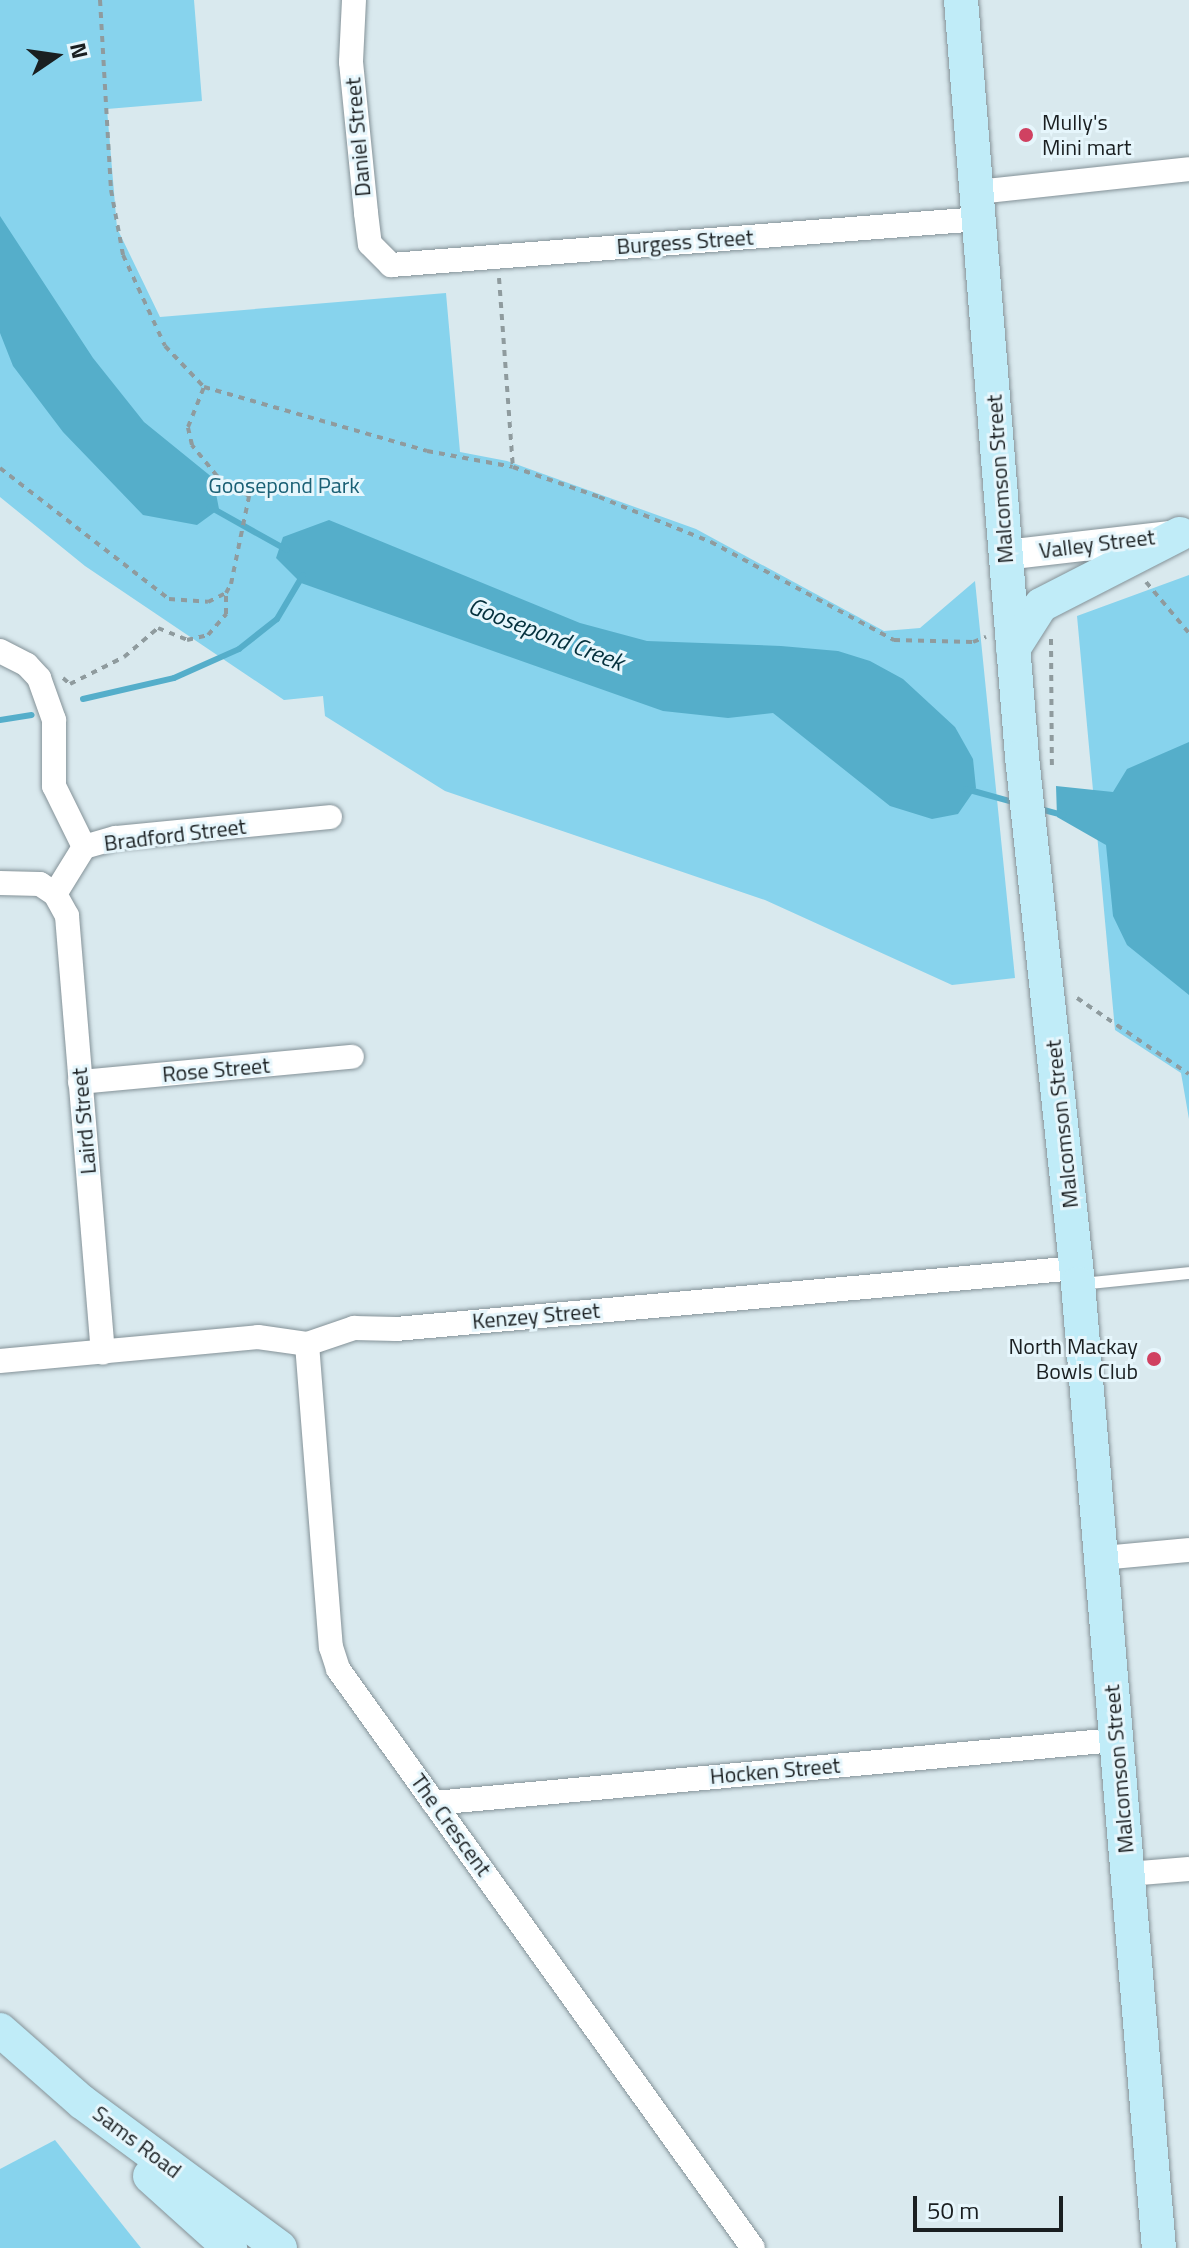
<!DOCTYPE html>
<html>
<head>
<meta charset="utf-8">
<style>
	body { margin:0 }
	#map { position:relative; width:1189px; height:2248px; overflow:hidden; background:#d9e9ee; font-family:"Titillium Web",sans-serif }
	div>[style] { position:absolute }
	.green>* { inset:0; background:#87d3ed }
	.water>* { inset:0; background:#55aeca }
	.stream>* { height:6px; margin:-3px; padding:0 3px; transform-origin:3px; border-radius:3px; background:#55aeca }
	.path>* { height:4px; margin-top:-2px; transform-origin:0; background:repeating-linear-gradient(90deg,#8f9b9e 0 6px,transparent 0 12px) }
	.roads { filter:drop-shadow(0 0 2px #849298) drop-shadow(0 0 2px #849298) }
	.service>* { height:12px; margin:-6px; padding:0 6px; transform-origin:6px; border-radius:6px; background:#fff }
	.minor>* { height:24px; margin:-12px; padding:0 12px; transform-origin:12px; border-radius:12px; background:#fff }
	.tertiary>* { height:30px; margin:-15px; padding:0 15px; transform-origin:15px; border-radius:15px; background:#fff }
	.secondary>* { height:34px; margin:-17px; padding:0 17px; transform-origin:17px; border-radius:17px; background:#c0ecf8 }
	.dots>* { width:22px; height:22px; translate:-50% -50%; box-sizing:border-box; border:4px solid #e6f6fc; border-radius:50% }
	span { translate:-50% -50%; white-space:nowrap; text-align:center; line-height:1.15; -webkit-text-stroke:6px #e6f6fc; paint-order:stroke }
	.poi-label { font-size:22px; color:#1a1f21 }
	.left { translate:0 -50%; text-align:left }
	.right { translate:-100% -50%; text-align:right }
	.street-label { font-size:22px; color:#1a1f21 }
	.park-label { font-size:22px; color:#1a6075 }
	.water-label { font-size:24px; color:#04303c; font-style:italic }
	.north { position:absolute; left:16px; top:16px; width:80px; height:80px; -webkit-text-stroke:6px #e6f6fc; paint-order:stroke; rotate:77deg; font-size:22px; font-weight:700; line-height:32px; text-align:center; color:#1a1f21 }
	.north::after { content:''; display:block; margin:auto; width:28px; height:36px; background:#1a1f21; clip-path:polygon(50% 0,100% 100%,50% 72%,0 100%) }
	.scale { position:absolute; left:913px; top:2196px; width:150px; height:36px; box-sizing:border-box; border:4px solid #1a1f21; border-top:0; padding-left:10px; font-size:24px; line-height:28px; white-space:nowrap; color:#1a1f21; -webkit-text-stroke:6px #e6f6fc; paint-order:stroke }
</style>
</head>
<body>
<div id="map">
	<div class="green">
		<i style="clip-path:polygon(0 0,194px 0,202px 101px,107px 109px,117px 228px,160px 317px,446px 293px,460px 452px,507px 461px,696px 529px,884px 631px,920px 628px,975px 581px,1015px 978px,952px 985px,765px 900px,445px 791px,325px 716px,323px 696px,284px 700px,85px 566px,0 497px)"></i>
		<i style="clip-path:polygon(1189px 575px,1189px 1119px,1181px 1073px,1115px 1030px,1077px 616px)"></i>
		<i style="clip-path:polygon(55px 2140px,141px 2248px,0 2248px,0 2169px)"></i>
	</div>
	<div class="water">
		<i style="clip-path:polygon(0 216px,93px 358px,144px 422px,213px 478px,219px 509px,197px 525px,143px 515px,63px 432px,13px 366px,0 333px)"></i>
		<i style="clip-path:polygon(329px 520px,580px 623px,647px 641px,781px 646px,838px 651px,870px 661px,903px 679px,955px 727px,973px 759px,976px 788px,958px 814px,932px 819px,890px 806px,773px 713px,728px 718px,663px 711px,301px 583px,276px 558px,283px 537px)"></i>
		<i style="clip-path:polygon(1189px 742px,1189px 995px,1127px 945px,1113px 916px,1106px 845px,1057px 817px,1056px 786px,1113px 792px,1127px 769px)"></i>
	</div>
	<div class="stream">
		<i style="left:210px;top:507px;width:88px;rotate:29.2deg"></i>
		<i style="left:83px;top:699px;width:93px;rotate:-13deg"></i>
		<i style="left:174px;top:678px;width:71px;rotate:-24deg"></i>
		<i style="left:239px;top:649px;width:48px;rotate:-38.3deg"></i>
		<i style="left:277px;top:619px;width:51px;rotate:-59.4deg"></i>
		<i style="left:0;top:720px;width:32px;rotate:-9deg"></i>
		<i style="left:966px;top:789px;width:53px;rotate:15.4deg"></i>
		<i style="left:1040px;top:809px;width:24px;rotate:15deg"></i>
	</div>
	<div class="path">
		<i style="left:100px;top:0;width:190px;rotate:86.7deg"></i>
		<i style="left:111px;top:190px;width:66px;rotate:79.5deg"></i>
		<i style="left:123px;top:255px;width:100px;rotate:65.2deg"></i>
		<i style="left:165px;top:346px;width:57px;rotate:46.4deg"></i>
		<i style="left:204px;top:387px;width:232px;rotate:16deg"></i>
		<i style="left:427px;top:451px;width:87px;rotate:10.5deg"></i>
		<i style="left:513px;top:467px;width:91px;rotate:19.2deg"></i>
		<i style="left:599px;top:497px;width:121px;rotate:21.9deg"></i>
		<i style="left:711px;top:542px;width:208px;rotate:28.2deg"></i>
		<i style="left:894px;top:640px;width:79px;rotate:1.5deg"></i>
		<i style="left:973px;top:642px;width:14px;rotate:-21deg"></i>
		<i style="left:499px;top:278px;width:190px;rotate:85.8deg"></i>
		<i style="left:0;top:468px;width:214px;rotate:37.8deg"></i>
		<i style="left:169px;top:599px;width:39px;rotate:4deg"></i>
		<i style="left:208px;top:602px;width:20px;rotate:-27deg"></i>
		<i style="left:226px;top:593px;width:10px;rotate:-61deg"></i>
		<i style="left:231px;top:584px;width:90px;rotate:-78.4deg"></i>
		<i style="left:249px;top:496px;width:38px;rotate:-148deg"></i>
		<i style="left:217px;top:476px;width:40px;rotate:-129deg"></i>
		<i style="left:192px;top:445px;width:18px;rotate:-103deg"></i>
		<i style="left:188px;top:427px;width:43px;rotate:-68.2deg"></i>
		<i style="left:1146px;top:582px;width:67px;rotate:49.9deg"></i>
		<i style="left:1051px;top:639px;width:131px;rotate:89.6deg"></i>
		<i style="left:63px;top:678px;width:9px;rotate:41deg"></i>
		<i style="left:70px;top:684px;width:60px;rotate:-26.6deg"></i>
		<i style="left:124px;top:657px;width:45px;rotate:-40.5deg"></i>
		<i style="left:158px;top:628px;width:31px;rotate:22deg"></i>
		<i style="left:187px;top:640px;width:22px;rotate:-13deg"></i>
		<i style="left:208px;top:635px;width:28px;rotate:-49deg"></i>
		<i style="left:226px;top:614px;width:21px;rotate:-90deg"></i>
		<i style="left:1077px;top:998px;width:135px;rotate:34.2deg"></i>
	</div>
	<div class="roads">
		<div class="service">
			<i style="left:1081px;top:1284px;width:109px;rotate:-5.8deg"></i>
		</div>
		<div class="minor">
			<i style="left:354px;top:0;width:62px;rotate:92.8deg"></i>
			<i style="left:351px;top:62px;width:152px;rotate:84.3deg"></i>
			<i style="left:366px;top:213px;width:31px;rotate:83deg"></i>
			<i style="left:370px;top:244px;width:30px;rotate:45deg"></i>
			<i style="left:391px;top:265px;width:591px;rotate:-4.47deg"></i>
			<i style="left:978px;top:192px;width:212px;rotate:-6.2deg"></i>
			<i style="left:0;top:651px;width:30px;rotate:27deg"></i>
			<i style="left:27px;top:665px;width:18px;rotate:47deg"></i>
			<i style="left:39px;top:678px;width:45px;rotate:70.3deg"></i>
			<i style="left:54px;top:720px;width:66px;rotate:90deg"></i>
			<i style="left:54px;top:786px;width:68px;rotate:63.8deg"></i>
			<i style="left:0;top:883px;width:40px;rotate:1.4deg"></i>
			<i style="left:40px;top:884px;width:18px;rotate:34deg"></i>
			<i style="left:55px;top:894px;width:55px;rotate:-58.3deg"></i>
			<i style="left:84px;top:847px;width:33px;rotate:-16deg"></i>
			<i style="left:116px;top:838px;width:215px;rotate:-5.6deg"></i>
			<i style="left:55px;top:894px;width:25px;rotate:61deg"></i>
			<i style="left:67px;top:916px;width:438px;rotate:85.3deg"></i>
			<i style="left:80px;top:1082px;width:273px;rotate:-5.3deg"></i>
			<i style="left:307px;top:1344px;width:304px;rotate:85.5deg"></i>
			<i style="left:331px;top:1647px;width:23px;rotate:72deg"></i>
			<i style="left:338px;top:1669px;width:712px;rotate:54.37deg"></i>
			<i style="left:0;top:1361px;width:259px;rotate:-5.3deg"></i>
			<i style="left:258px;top:1337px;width:49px;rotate:8.1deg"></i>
			<i style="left:307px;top:1344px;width:50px;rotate:-18.8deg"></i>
			<i style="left:354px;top:1328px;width:42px;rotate:1.4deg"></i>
			<i style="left:396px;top:1329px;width:684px;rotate:-5.12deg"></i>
			<i style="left:1102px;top:1558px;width:87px;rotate:-5.3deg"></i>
			<i style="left:434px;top:1803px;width:684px;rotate:-5.29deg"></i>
			<i style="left:1128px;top:1874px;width:61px;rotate:-4.7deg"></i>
		</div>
		<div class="tertiary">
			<i style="left:1006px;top:555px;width:166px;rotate:-6.6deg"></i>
		</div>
		<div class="secondary">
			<i style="left:961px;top:0;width:759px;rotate:85.39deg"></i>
			<i style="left:1022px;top:757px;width:530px;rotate:83.93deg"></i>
			<i style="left:1078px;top:1284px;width:967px;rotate:85.2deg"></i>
			<i style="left:1013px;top:649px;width:52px;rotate:-57.5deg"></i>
			<i style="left:1041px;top:605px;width:156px;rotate:-27.1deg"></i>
			<i style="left:0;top:2030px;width:109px;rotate:41.3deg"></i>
			<i style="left:82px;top:2102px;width:246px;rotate:36.4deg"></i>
			<i style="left:150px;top:2176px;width:108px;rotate:42deg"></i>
		</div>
	</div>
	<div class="dots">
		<i style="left:1026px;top:135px;background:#d04161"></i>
		<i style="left:1154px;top:1359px;background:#d04161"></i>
	</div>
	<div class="poi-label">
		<span class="left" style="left:1042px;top:135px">Mully's<br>Mini mart</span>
		<span class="right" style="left:1138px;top:1359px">North Mackay<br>Bowls Club</span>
	</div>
	<div class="street-label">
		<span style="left:358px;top:137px;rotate:-95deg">Daniel Street</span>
		<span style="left:685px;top:242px;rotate:-4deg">Burgess Street</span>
		<span style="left:1000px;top:479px;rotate:-94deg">Malcomson Street</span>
		<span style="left:1097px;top:544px;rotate:-7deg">Valley Street</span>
		<span style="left:175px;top:835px;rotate:-7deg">Bradford Street</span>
		<span style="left:216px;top:1070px;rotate:-5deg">Rose Street</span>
		<span style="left:84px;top:1121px;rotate:-95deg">Laird Street</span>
		<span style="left:1062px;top:1124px;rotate:-96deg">Malcomson Street</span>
		<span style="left:536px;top:1316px;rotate:-5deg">Kenzey Street</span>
		<span style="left:1119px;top:1769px;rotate:-95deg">Malcomson Street</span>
		<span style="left:775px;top:1771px;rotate:-5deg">Hocken Street</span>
		<span style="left:451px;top:1825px;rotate:54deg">The Crescent</span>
		<span style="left:137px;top:2142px;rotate:37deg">Sams Road</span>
	</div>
	<div class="park-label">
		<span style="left:284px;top:486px">Goosepond Park</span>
	</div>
	<div class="water-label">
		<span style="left:546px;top:634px;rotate:21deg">Goosepond Creek</span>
	</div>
	<div class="north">N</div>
	<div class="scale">50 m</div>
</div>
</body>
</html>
